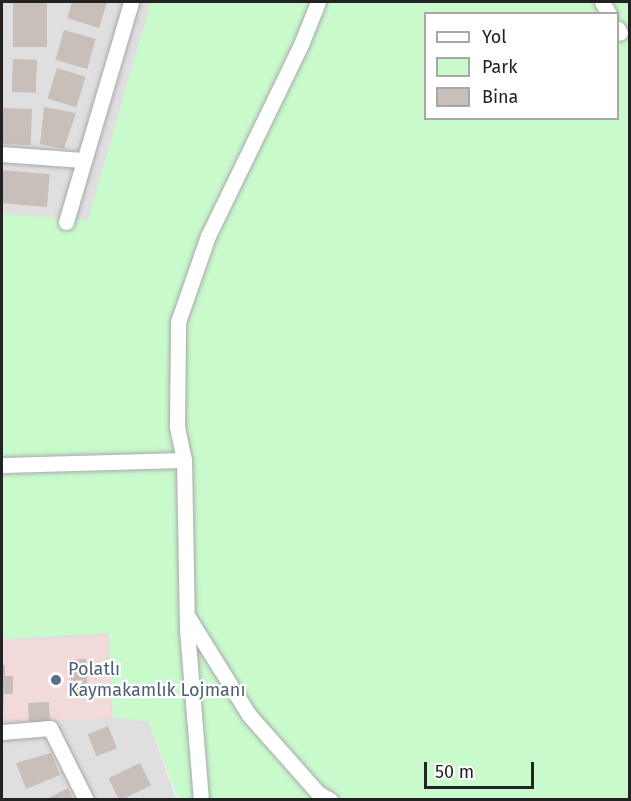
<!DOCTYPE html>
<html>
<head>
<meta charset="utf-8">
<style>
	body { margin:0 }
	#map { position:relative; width:631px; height:801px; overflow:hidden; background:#f2efe9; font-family:"Fira Sans",sans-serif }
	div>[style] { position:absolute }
	.residential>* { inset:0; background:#e0dfdf }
	.commercial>* { inset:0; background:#f2dad9; transform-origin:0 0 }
	.park>* { inset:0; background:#c8facc }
	.building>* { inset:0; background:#c7bfb8; transform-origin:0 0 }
	.roads { filter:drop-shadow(0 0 2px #a9a9a9) drop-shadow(0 0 2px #a9a9a9) }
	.minor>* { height:15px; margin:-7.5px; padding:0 7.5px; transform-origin:7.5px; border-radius:7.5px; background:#fff }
	.dots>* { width:16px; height:16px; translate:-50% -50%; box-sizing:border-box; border:3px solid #fff; border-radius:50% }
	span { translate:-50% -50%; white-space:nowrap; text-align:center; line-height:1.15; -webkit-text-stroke:4.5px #fff; paint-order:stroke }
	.service-label { font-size:18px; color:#4e5e75 }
	.left { translate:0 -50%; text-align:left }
	.frame { position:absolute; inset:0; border:3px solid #222; pointer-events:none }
	.legend { position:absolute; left:424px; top:12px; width:195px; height:108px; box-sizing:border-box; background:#fff; border:2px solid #a7a7a7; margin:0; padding:8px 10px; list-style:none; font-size:18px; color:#222 }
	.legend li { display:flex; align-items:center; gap:12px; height:30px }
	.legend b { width:30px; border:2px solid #a7a7a7 }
	.scale { position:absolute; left:424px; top:762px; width:110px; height:27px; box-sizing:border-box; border:3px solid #222; border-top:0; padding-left:8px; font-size:18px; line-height:21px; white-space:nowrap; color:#222; -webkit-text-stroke:4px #fff; paint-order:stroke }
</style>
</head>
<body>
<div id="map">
	<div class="residential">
		<i style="clip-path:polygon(2px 2px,154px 2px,97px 221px,2px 217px)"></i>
		<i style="clip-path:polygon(110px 632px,149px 722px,176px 799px,2px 800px,2px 639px)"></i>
	</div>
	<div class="commercial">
		<i style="left:107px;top:636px;width:82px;height:105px;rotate:87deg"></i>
	</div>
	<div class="park">
		<i style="clip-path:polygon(evenodd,151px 2px,629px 2px,629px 799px,178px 799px,149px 722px,113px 717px,109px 633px,2px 639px,2px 214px,88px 220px,151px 2px,426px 14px,618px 14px,618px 118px,426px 118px,426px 14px)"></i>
	</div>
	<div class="building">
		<i style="left:13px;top:2px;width:34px;height:45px"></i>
		<i style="clip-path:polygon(72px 2px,107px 2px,99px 28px,67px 18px)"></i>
		<i style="left:64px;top:30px;width:33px;height:31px;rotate:16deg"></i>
		<i style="left:13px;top:59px;width:24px;height:33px;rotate:2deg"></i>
		<i style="left:57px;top:68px;width:30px;height:32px;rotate:17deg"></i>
		<i style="clip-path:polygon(44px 107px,76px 113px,64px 149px,40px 144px)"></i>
		<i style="left:3px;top:108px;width:29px;height:36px;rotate:2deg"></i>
		<i style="left:2px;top:170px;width:48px;height:33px;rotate:5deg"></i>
		<i style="left:86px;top:659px;width:35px;height:16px;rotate:87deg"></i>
		<i style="clip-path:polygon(2px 665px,5px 665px,5px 676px,13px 676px,13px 694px,4px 694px,4px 710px)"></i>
		<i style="left:49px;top:702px;width:20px;height:21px;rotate:87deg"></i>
		<i style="left:108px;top:726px;width:24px;height:22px;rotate:68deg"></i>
		<i style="clip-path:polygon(51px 753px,60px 775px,26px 789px,16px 763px)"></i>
		<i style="left:140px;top:763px;width:25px;height:35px;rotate:64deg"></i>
		<i style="clip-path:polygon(68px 788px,73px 800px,45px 800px)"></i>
	</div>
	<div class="roads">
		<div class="minor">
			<i style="left:602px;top:2px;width:14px;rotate:60deg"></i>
			<i style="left:618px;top:29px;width:4px;rotate:63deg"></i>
			<i style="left:2px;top:154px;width:80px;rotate:4.3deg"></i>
			<i style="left:66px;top:222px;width:229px;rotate:-73.5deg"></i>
			<i style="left:2px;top:465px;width:182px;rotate:-1.6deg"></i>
			<i style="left:188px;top:617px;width:115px;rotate:58.1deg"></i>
			<i style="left:249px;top:715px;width:104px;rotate:48.5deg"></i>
			<i style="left:318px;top:793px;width:14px;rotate:30deg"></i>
			<i style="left:2px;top:732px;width:48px;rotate:-4.8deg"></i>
			<i style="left:50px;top:728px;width:80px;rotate:63.4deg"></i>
			<i style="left:201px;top:800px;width:171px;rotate:-94.7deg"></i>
			<i style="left:187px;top:630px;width:170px;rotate:-91deg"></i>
			<i style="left:184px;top:460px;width:35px;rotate:-102deg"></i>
			<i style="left:177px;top:426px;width:104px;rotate:-89.4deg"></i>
			<i style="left:178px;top:322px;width:91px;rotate:-70.8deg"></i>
			<i style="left:208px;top:236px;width:216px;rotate:-64.1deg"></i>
			<i style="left:302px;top:42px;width:43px;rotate:-68.2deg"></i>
		</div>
	</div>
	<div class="dots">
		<i style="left:56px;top:680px;background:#5c6f8a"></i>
	</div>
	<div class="service-label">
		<span class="left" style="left:68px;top:680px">Polatlı<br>Kaymakamlık Lojmanı</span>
	</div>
	<div class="frame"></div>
	<ul class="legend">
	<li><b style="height:8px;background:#fff"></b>Yol</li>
	<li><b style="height:16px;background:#c8facc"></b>Park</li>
	<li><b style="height:16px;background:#c7bfb8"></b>Bina</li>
	</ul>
	<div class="scale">50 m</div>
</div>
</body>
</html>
